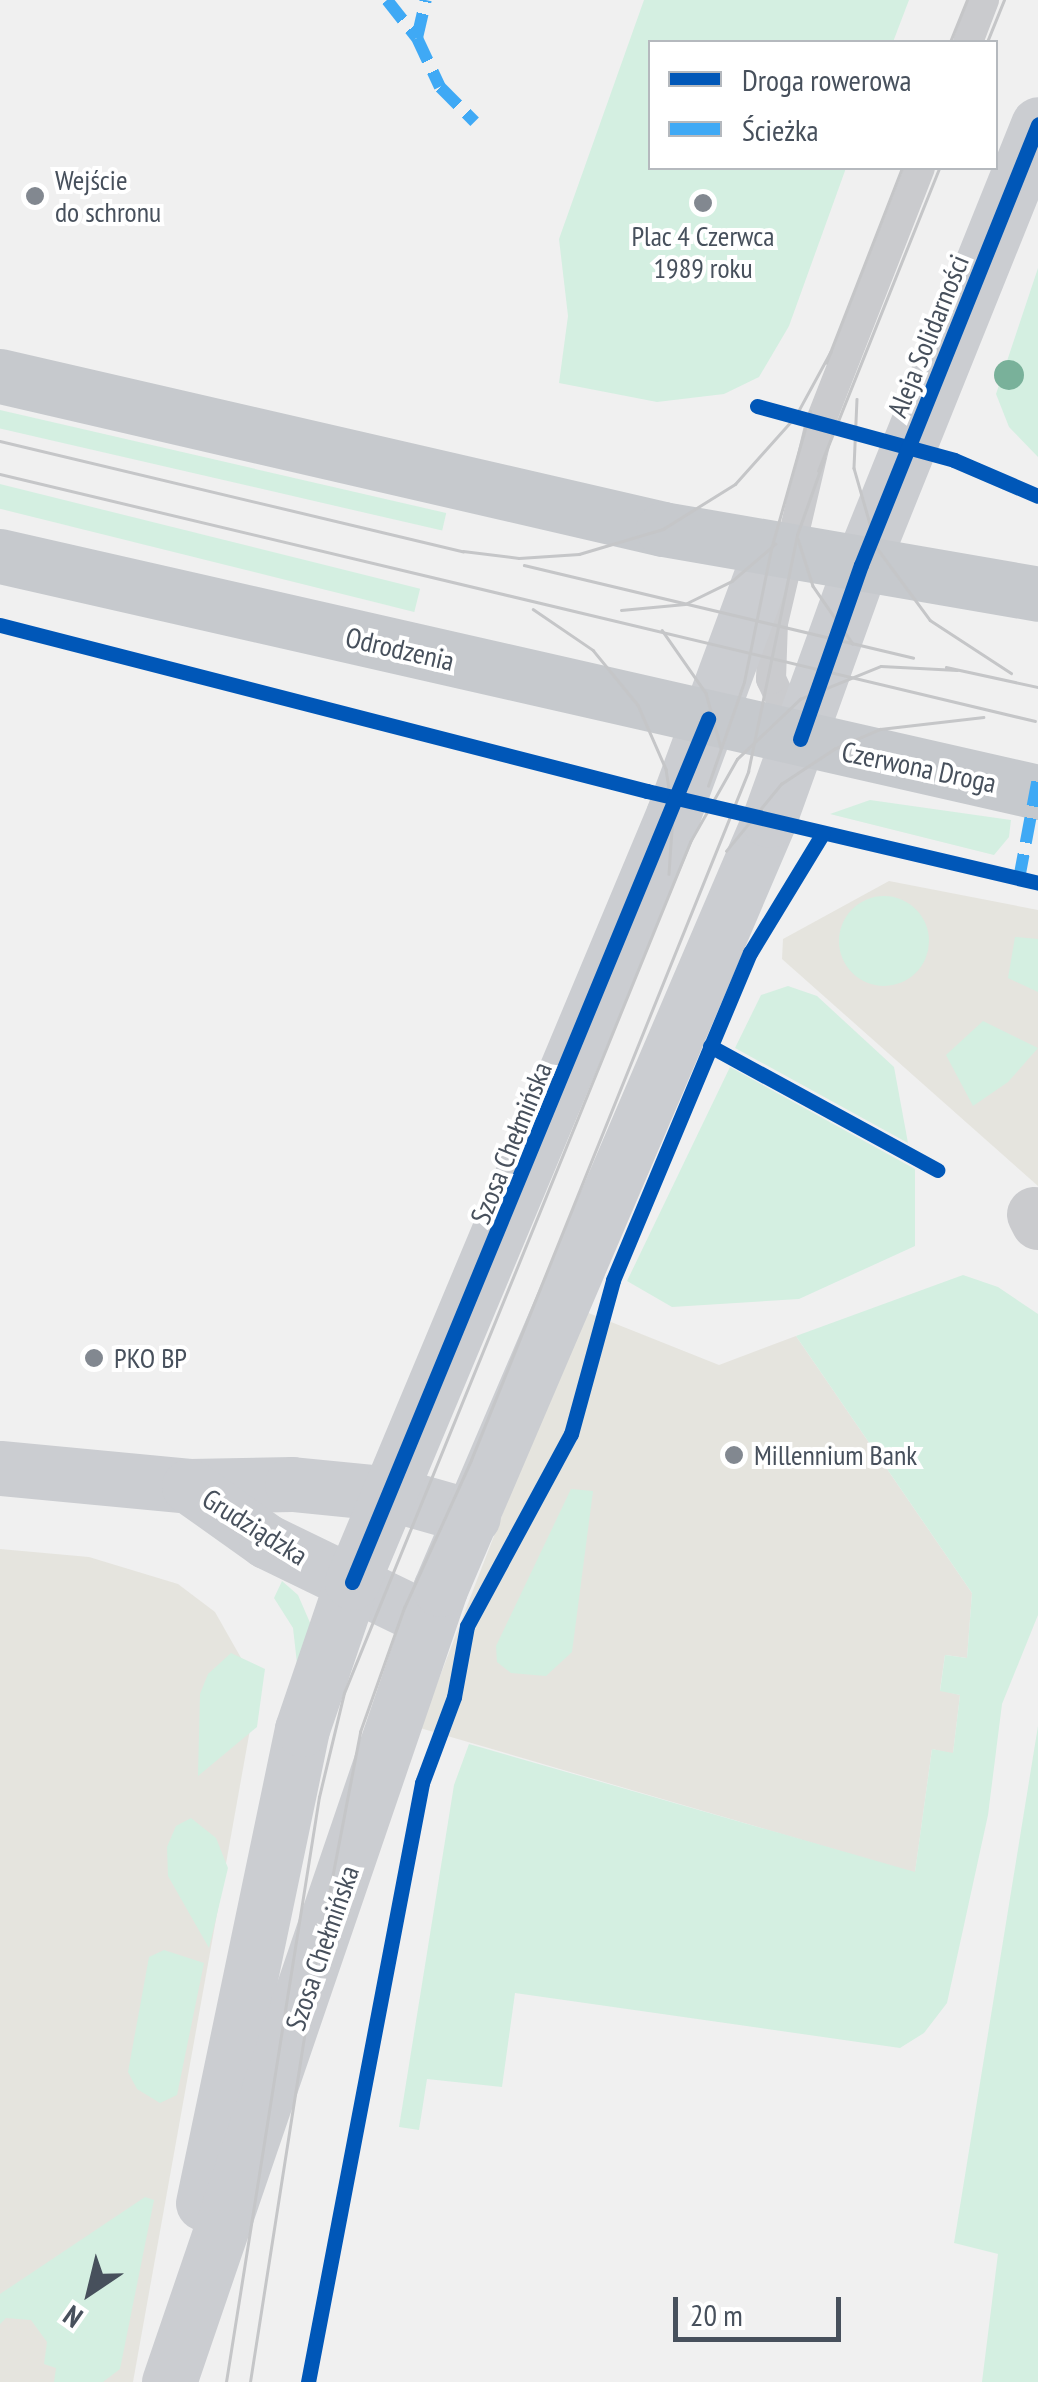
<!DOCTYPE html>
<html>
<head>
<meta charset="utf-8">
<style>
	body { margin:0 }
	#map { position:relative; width:1038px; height:2382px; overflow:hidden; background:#f0f0f0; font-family:"PT Sans Narrow",sans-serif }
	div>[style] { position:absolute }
	.commercial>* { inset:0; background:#e5e4de }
	.green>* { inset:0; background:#d4efe1; transform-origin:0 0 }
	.round { border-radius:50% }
	.lane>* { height:30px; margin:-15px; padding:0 15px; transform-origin:15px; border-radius:15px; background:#cacbce }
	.street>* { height:55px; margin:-27.5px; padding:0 27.5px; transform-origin:27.5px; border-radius:27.5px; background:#cacbce }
	.secondary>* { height:55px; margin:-27.5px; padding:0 27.5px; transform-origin:27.5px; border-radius:27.5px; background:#cbcdd1 }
	.primary>* { height:55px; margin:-27.5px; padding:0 27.5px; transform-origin:27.5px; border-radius:27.5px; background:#c6c9cd }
	.tram>* { height:2.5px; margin:-1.25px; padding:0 1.25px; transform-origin:1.25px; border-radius:1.25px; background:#c5c6c8 }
	.quiet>* { height:12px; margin-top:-6px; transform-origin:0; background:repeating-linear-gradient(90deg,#3fa9f5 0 25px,transparent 0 37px) }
	.cycleway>* { height:15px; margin:-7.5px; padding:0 7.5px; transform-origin:7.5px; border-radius:7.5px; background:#0057b8 }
	.trees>* { width:30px; height:30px; margin:-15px; border-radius:50%; background:#79b19a }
	.dots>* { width:28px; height:28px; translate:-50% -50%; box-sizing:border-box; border:5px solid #fff; border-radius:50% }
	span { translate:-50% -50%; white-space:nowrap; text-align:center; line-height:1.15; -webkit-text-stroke:8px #fff; paint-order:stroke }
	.poi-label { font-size:28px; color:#47505c }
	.left { translate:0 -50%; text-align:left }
	.street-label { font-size:28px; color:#47505c }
	.legend { position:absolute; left:648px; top:40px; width:350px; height:130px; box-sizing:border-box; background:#fff; border:2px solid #b5b9be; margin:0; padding:12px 18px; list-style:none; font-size:30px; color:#47505c }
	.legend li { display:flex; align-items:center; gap:20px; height:50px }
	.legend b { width:50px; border:2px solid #b5b9be }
	.north { position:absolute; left:40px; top:2242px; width:100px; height:100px; -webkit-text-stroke:8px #fff; paint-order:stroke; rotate:215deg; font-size:28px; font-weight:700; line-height:40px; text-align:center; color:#47505c }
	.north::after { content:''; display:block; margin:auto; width:35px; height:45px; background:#47505c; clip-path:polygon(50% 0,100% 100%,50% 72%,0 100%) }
	.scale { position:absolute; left:673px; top:2297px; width:168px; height:45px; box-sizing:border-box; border:5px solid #47505c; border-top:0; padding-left:12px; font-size:30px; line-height:35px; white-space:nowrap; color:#47505c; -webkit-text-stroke:8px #fff; paint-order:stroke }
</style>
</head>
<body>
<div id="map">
	<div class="commercial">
		<i style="clip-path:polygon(889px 881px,1038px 910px,1038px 1186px,782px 959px,783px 939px)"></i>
		<i style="clip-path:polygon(581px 1310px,719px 1365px,796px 1336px,972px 1593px,967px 1658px,945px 1655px,940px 1690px,960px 1695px,953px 1754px,932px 1749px,915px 1873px,420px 1728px)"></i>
		<i style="clip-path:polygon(0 1549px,89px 1557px,178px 1584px,215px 1612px,249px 1672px,253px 1713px,133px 2382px,0 2382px)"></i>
	</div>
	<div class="green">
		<i style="clip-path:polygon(644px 0,909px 0,893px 42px,650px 42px,650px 168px,846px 168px,789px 326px,759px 377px,724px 394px,657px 402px,559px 383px,568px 316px,559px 239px)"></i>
		<i style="clip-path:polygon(1038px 268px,1038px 457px,1009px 427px,996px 394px)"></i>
		<i style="left:0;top:410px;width:458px;height:18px;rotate:13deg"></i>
		<i style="left:0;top:484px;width:433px;height:24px;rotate:14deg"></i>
		<i style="clip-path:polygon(870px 800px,1011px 820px,1009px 837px,994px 855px,830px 814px)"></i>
		<i class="round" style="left:839px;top:896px;width:90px;height:90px"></i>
		<i style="clip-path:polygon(1015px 937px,1038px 939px,1038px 992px,1008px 978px)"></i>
		<i style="clip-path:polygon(788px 986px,817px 996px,894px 1067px,908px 1143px,735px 1048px,761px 995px)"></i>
		<i style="clip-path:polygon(983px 1021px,1038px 1048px,1008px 1082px,973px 1106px,946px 1055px)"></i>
		<i style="clip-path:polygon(730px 1067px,915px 1169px,915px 1246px,799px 1299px,672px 1307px,627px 1281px)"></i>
		<i style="clip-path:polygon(963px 1275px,998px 1287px,1038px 1314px,1038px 1615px,1002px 1704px,988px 1815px,947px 2003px,924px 2033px,900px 2048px,515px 1993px,502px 2087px,427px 2079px,419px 2130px,399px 2127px,454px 1785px,469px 1744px,915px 1872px,932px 1749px,953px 1753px,960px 1695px,940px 1691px,945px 1655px,967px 1658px,972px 1593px,796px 1336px)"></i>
		<i style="clip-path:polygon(571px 1489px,593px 1491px,572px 1652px,546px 1676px,511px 1673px,497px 1662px,496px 1646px)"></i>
		<i style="clip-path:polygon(282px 1581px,298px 1595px,311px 1625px,299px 1681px,293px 1628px,274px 1598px)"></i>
		<i style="clip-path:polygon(231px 1653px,265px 1669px,257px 1727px,198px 1776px,200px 1694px,208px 1674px)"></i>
		<i style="clip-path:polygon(1038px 1726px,1038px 2382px,982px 2382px,998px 2254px,954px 2243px)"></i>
		<i style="clip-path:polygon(191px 1818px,216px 1838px,228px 1868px,209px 1948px,168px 1876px,167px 1847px,176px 1826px)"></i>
		<i style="clip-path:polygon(164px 1950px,204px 1963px,177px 2095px,160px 2103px,137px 2089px,128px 2072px,149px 1957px)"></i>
		<i style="clip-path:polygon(145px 2197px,154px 2200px,120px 2369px,103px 2382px,54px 2382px,56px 2368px,44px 2364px,47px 2342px,31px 2320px,6px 2318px,0 2324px,0 2294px)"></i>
	</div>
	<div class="lane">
		<i style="left:968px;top:42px;width:45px;rotate:-69.1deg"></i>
		<i style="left:799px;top:738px;width:65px;rotate:-115.4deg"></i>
		<i style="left:771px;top:679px;width:56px;rotate:-88deg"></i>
		<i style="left:773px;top:623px;width:205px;rotate:-76.8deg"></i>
		<i style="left:820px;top:423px;width:274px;rotate:-68.6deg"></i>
	</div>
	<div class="street">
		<i style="left:1034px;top:1214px;width:9px;rotate:63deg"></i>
	</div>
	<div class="secondary">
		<i style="left:0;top:1468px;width:190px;rotate:5.4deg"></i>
		<i style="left:189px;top:1486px;width:103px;rotate:-1.1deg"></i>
		<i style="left:292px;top:1484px;width:100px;rotate:5.7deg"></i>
		<i style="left:392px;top:1494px;width:84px;rotate:15.9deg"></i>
		<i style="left:189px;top:1486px;width:95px;rotate:35.5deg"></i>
		<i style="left:266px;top:1541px;width:181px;rotate:25.9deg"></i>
		<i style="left:203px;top:2203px;width:484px;rotate:-78.2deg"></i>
		<i style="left:302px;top:1729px;width:155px;rotate:-71.2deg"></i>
		<i style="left:352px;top:1582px;width:831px;rotate:-67.29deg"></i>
		<i style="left:673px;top:815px;width:283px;rotate:-69.8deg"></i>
		<i style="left:169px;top:2382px;width:838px;rotate:-71.13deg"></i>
		<i style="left:440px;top:1589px;width:836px;rotate:-66.84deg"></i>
		<i style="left:769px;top:820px;width:271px;rotate:-70.2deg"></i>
		<i style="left:861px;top:565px;width:475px;rotate:-68.1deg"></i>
	</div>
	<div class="primary">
		<i style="left:0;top:376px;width:680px;rotate:12.99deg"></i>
		<i style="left:663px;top:529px;width:381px;rotate:9.8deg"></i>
		<i style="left:0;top:556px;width:1064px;rotate:12.81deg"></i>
	</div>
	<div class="tram">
		<i style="left:950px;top:42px;width:45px;rotate:-68deg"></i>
		<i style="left:987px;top:42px;width:45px;rotate:-68deg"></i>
		<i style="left:826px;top:363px;width:209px;rotate:-68.7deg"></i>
		<i style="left:857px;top:399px;width:69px;rotate:92.5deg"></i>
		<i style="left:854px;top:468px;width:83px;rotate:74deg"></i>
		<i style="left:877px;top:548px;width:89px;rotate:53.6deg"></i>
		<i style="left:930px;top:620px;width:97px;rotate:33.2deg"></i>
		<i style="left:0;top:441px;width:476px;rotate:13.4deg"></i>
		<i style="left:463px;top:551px;width:56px;rotate:7.1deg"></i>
		<i style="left:519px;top:558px;width:60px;rotate:-3.8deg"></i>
		<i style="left:579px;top:554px;width:88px;rotate:-16.6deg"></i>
		<i style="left:663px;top:529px;width:85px;rotate:-32deg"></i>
		<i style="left:735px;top:484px;width:90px;rotate:-48.2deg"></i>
		<i style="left:795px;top:417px;width:75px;rotate:-61.4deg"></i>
		<i style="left:818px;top:471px;width:326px;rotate:-68.2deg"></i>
		<i style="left:0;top:474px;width:1064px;rotate:13.42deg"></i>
		<i style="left:798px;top:539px;width:49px;rotate:72.3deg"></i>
		<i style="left:813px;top:586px;width:70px;rotate:55.4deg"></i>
		<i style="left:524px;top:565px;width:400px;rotate:13.4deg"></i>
		<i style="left:533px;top:609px;width:73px;rotate:34.3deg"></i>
		<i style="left:593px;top:650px;width:71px;rotate:50.7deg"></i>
		<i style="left:638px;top:705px;width:70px;rotate:66.4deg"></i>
		<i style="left:666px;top:769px;width:47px;rotate:81.3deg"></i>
		<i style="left:673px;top:815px;width:59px;rotate:93.9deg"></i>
		<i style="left:621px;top:610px;width:64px;rotate:-5.4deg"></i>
		<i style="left:685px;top:604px;width:52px;rotate:-26.1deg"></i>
		<i style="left:732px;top:581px;width:57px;rotate:-40.7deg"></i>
		<i style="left:662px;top:630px;width:77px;rotate:55.1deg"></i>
		<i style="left:706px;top:693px;width:57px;rotate:74.7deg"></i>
		<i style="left:946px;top:667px;width:94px;rotate:12.3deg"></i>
		<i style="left:708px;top:786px;width:110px;rotate:-70.9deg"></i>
		<i style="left:744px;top:682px;width:136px;rotate:-78.5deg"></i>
		<i style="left:771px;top:549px;width:143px;rotate:-74.2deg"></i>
		<i style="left:726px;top:851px;width:87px;rotate:-50.6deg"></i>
		<i style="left:781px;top:784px;width:64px;rotate:-33.4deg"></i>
		<i style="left:834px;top:749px;width:50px;rotate:-23.5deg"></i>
		<i style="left:880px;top:729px;width:104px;rotate:-6.6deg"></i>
		<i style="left:226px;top:2382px;width:592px;rotate:-80.97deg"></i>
		<i style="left:319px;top:1797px;width:107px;rotate:-76.5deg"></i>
		<i style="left:344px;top:1693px;width:919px;rotate:-67.87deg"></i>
		<i style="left:690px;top:842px;width:95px;rotate:-60.5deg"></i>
		<i style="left:737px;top:759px;width:87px;rotate:-43.6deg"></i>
		<i style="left:800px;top:699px;width:87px;rotate:-22.2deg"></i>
		<i style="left:881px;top:666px;width:76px;rotate:3deg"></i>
		<i style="left:250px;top:2382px;width:431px;rotate:-81.1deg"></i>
		<i style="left:317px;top:1956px;width:228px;rotate:-79.1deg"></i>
		<i style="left:360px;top:1732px;width:132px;rotate:-70.5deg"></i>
		<i style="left:404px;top:1608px;width:162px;rotate:-65.6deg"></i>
		<i style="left:471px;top:1460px;width:742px;rotate:-68.07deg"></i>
		<i style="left:748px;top:772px;width:242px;rotate:-78.3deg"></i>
		<i style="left:797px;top:535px;width:81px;rotate:-70.4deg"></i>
	</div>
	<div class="quiet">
		<i style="left:387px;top:0;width:48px;rotate:51.7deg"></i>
		<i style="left:417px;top:38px;width:54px;rotate:64.9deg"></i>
		<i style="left:440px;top:87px;width:49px;rotate:45deg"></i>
		<i style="left:417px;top:38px;width:39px;rotate:-77deg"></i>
		<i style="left:1019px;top:879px;width:104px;rotate:-79.4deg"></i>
	</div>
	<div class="cycleway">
		<i style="left:757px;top:406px;width:204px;rotate:15.3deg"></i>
		<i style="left:954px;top:460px;width:91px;rotate:23.2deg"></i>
		<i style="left:0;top:625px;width:668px;rotate:14.39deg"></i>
		<i style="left:647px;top:791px;width:402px;rotate:13.2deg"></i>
		<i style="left:800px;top:739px;width:184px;rotate:-70.7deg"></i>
		<i style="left:861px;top:565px;width:475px;rotate:-68.1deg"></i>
		<i style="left:710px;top:1046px;width:259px;rotate:28.6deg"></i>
		<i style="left:352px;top:1582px;width:934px;rotate:-67.58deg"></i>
		<i style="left:308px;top:2382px;width:610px;rotate:-79.22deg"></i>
		<i style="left:422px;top:1783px;width:92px;rotate:-69.6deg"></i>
		<i style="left:454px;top:1697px;width:72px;rotate:-79.6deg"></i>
		<i style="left:467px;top:1626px;width:218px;rotate:-61.6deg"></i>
		<i style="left:571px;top:1434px;width:160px;rotate:-74.7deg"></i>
		<i style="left:613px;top:1280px;width:355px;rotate:-67.3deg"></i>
		<i style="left:750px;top:953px;width:140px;rotate:-58.7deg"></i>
	</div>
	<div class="trees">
		<i style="left:1009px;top:375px"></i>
	</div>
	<div class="dots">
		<i style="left:35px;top:196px;background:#828890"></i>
		<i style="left:703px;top:203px;background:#828890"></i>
		<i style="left:94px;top:1358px;background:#828890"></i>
		<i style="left:734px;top:1455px;background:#828890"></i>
	</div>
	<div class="poi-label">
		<span class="left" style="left:55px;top:196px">Wejście<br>do schronu</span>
		<span style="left:703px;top:252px">Plac 4 Czerwca<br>1989 roku</span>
		<span class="left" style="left:114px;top:1358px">PKO BP</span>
		<span class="left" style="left:754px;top:1455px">Millennium Bank</span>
	</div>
	<div class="street-label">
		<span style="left:928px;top:336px;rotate:-68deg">Aleja Solidarności</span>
		<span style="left:400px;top:649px;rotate:13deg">Odrodzenia</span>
		<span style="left:919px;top:767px;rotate:12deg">Czerwona Droga</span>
		<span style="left:511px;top:1143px;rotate:-68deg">Szosa Chełmińska</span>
		<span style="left:255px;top:1527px;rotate:32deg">Grudziądzka</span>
		<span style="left:322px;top:1948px;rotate:-71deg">Szosa Chełmińska</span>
	</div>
	<ul class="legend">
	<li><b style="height:12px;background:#0057b8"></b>Droga rowerowa</li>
	<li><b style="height:12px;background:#3fa9f5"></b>Ścieżka</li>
	</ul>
	<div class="north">N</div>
	<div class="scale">20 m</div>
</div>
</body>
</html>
